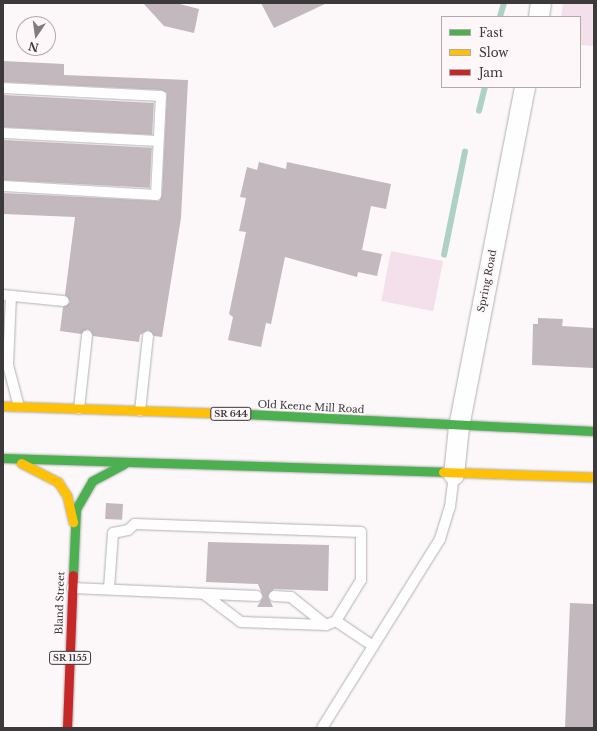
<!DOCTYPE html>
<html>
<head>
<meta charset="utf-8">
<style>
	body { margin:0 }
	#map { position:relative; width:597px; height:731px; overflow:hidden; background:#fcf8fa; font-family:"Libre Baskerville",serif }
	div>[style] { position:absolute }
	.green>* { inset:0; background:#f4e0eb; transform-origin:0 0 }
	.stream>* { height:5.5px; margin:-2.75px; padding:0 2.75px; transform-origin:2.75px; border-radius:2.75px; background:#aed1c6 }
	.building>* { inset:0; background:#c2b8bd; transform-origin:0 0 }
	.roads { filter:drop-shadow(0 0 1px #b2b0b1) drop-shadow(0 0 1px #b2b0b1) }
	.lane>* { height:10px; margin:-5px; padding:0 5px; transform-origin:5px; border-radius:5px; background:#fffefe }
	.street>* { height:20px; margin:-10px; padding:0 10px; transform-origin:10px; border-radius:10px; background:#fffefe }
	.fast>* { height:9px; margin:-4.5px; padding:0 4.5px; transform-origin:4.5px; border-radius:4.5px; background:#4caf50 }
	.slow>* { height:9px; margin:-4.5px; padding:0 4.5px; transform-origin:4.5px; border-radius:4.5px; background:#ffc107 }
	.jam>* { height:9px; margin:-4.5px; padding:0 4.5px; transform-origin:4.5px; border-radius:4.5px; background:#c62828 }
	span { translate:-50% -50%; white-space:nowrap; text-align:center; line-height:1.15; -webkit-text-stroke:4px #fdf7fa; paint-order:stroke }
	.shield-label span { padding:1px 3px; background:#fdf7fa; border:1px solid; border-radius:3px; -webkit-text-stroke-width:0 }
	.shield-label { font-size:9px; color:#3c393a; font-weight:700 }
	.street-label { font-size:10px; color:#3c393a }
	.frame { position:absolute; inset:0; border:4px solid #3c393a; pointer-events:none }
	.legend { position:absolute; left:441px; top:16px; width:140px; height:72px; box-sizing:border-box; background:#fdf7fa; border:1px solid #b0abad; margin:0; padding:5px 7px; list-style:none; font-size:12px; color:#3c393a }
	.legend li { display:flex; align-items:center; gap:8px; height:20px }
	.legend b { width:20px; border:1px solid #b0abad }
	.north { position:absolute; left:16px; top:16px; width:40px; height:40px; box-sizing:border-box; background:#fdf7fa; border:1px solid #b0abad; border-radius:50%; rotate:193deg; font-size:11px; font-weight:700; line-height:16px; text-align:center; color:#3c393a }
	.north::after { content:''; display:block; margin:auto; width:14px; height:18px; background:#7f7c7d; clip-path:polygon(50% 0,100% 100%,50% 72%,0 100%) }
</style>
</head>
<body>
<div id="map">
	<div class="green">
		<i style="clip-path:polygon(563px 3px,594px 3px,594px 46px,580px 45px,580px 17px,561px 17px)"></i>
		<i style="left:391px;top:251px;width:53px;height:51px;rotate:11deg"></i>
	</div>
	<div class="stream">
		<i style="left:500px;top:17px;width:15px;rotate:-74deg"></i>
		<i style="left:479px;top:111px;width:25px;rotate:-76deg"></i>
		<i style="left:444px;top:255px;width:105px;rotate:-78.5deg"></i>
	</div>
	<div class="building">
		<i style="clip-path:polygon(143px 3px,176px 3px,199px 9px,194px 33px,164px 26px)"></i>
		<i style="clip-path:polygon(261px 3px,327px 3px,274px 28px)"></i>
		<i style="clip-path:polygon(3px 61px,64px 64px,64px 75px,188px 80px,181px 218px,162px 337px,154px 336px,148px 330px,140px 335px,139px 342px,93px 336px,88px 329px,81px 334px,60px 331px,63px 307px,70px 302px,65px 295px,75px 217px,3px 214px,3px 193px,159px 201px,162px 195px,167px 93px,161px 90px,3px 82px)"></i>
		<i style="left:3px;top:95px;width:151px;height:32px;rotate:3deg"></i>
		<i style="left:3px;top:140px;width:149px;height:40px;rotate:3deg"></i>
		<i style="clip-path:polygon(259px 162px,286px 169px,287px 162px,391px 184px,386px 209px,371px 206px,362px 250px,382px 254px,377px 276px,358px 272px,357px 277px,285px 257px,271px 324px,266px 323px,261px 347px,228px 340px,233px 317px,229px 314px,246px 232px,239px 231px,246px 198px,240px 197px,247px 167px,257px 170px)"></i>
		<i style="clip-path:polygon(538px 318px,563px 319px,562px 326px,594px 328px,594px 368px,532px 365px,533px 324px,538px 324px)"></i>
		<i style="left:106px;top:503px;width:17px;height:16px;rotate:3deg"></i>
		<i style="clip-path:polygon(208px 542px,329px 545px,328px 591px,274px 589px,268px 596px,273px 607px,257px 607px,263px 597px,258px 584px,206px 582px)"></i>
		<i style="clip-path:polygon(570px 603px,594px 604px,594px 728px,565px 728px)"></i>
	</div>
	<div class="roads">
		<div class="lane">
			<i style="left:3px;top:88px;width:158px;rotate:2.9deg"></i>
			<i style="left:161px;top:96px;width:99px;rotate:92.9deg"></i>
			<i style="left:156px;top:195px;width:153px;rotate:-176.6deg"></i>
			<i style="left:3px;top:133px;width:155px;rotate:3deg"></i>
			<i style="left:3px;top:295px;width:61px;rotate:5.6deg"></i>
			<i style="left:11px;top:296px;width:69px;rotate:92.5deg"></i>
			<i style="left:8px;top:365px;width:43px;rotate:75.3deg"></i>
			<i style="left:79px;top:409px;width:74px;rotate:-83.8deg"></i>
			<i style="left:140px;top:411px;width:75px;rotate:-83.9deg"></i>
			<i style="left:72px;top:588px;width:185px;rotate:2.5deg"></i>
			<i style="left:109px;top:589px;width:56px;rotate:-85.9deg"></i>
			<i style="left:113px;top:533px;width:15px;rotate:-11deg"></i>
			<i style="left:128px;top:530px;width:9px;rotate:-41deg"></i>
			<i style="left:135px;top:524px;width:226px;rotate:2deg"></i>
			<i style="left:361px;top:532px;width:48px;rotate:90deg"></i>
			<i style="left:361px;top:580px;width:48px;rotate:121.4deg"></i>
			<i style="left:336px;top:621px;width:11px;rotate:158deg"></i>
			<i style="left:326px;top:625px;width:85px;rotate:-178deg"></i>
			<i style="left:241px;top:622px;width:46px;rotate:-142.9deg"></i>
			<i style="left:274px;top:596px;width:17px;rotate:3deg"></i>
			<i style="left:291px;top:597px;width:45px;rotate:38.7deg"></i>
			<i style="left:336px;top:621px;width:45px;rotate:34deg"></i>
			<i style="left:322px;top:728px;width:223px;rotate:-58deg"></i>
			<i style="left:440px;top:539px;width:34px;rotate:-73deg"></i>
			<i style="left:450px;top:507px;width:32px;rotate:-83deg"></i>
		</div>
		<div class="street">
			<i style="left:539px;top:17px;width:14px;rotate:-82deg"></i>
			<i style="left:454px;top:475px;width:48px;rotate:-84.1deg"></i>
			<i style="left:459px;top:427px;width:346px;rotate:-79deg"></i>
		</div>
		<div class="fast">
			<i style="left:246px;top:414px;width:348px;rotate:2.8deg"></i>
			<i style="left:3px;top:458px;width:440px;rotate:1.8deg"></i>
			<i style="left:73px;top:575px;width:66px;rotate:-87.4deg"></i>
			<i style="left:76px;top:509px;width:32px;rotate:-60deg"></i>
			<i style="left:92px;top:481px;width:36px;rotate:-28deg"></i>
		</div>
		<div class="slow">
			<i style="left:3px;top:406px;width:243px;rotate:1.9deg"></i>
			<i style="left:21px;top:463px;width:42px;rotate:27.2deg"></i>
			<i style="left:58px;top:482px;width:17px;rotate:57deg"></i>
			<i style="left:67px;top:496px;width:27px;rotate:77deg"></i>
			<i style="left:443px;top:472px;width:151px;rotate:1.9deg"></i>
		</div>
		<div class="jam">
			<i style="left:67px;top:728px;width:153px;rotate:-87.8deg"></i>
		</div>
	</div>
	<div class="shield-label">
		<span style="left:231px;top:414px">SR 644</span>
		<span style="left:70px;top:658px">SR 1155</span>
	</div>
	<div class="street-label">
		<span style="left:487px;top:281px;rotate:-79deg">Spring Road</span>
		<span style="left:311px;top:407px;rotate:3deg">Old Keene Mill Road</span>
		<span style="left:60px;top:603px;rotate:-88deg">Bland Street</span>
	</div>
	<div class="frame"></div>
	<ul class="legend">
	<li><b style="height:5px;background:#4caf50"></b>Fast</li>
	<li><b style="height:5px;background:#ffc107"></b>Slow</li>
	<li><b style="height:5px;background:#c62828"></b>Jam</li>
	</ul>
	<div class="north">N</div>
</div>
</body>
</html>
